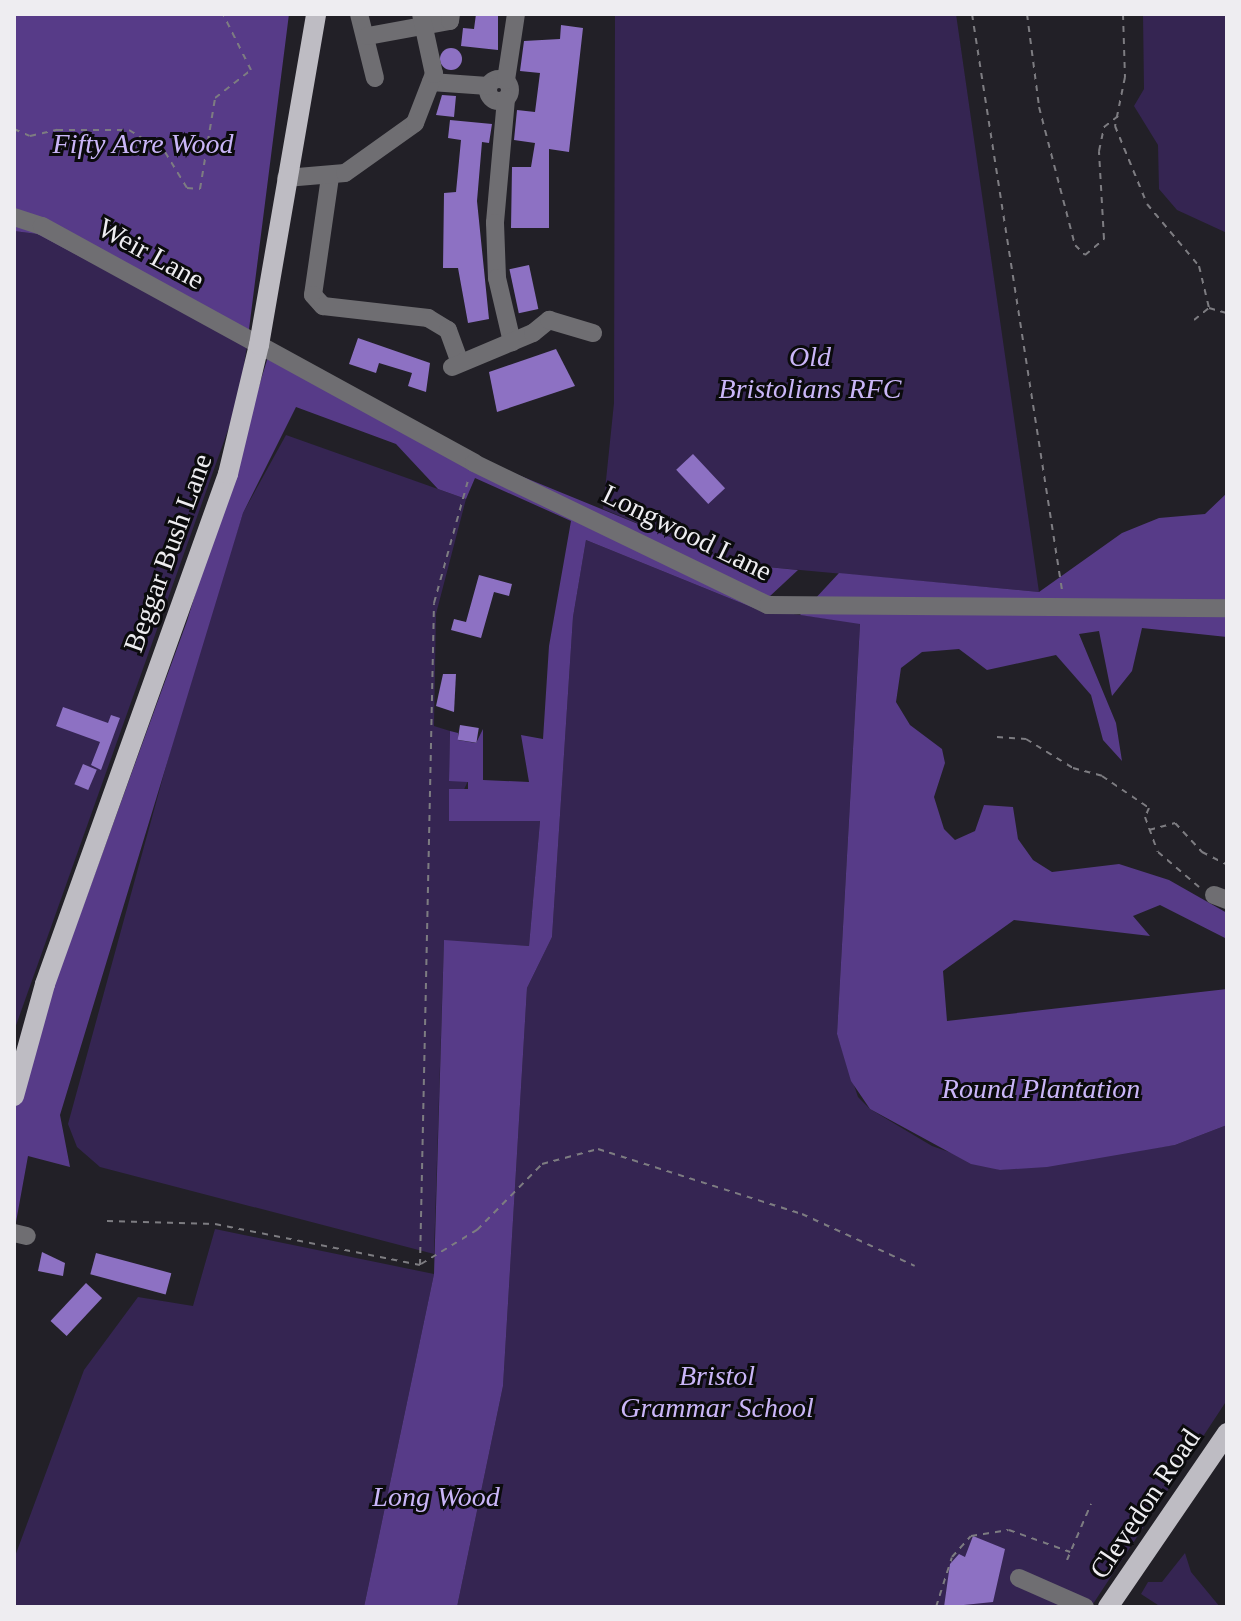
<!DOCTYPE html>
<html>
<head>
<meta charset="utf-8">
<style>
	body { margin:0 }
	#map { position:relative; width:1241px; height:1621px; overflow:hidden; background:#222027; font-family:"Times New Roman",serif }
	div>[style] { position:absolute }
	.green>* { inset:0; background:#352552 }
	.forest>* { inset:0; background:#573b88 }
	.building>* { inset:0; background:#8d71c3; transform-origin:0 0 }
	.round { border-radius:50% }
	.path>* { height:2px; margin-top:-1px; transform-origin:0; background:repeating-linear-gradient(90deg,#7d7c81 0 6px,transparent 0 12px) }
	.minor>* { height:18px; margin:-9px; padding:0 9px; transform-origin:9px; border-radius:9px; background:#6f6e72 }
	.minor>.ring { margin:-9px; padding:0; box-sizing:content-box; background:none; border:18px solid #6f6e72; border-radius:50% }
	.major>* { height:20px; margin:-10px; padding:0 10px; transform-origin:10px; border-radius:10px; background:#bebcc3 }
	span { translate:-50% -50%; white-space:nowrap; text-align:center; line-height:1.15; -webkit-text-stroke:6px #0b0b0d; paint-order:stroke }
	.park-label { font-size:28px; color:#cab6f8; font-style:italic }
	.street-label { font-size:28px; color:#eeedf1 }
	.frame { position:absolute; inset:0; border:16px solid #eeedf1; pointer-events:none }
</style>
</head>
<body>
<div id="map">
	<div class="green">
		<i style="clip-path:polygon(615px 14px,956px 14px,1039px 592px,736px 564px,603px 509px,614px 403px)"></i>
		<i style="clip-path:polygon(1143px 14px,1227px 14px,1227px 233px,1177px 210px,1159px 189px,1158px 145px,1134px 106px,1144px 89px)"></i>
		<i style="clip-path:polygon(14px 231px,37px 234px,247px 345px,239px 399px,14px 1031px)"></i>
		<i style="clip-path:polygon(286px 435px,466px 499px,436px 614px,434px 726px,450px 731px,449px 781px,468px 781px,449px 821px,540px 821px,529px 946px,444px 941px,434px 1254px,100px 1167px,77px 1147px,68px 1124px,194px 664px,243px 513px)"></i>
		<i style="clip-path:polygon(586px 540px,756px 609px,860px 623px,837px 1034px,858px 1097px,870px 1109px,932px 1146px,1000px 1170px,1175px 1145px,1227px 1125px,1227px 1400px,1091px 1607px,457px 1607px,503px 1386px,527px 988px,552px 937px,573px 617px)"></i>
		<i style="clip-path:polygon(215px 1229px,434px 1274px,364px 1607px,14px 1607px,14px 1559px,84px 1370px,138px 1297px,193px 1306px)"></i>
		<i style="clip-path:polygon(1185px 1553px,1191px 1572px,1220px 1607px,1161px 1607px,1141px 1594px,1148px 1582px,1162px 1582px)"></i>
	</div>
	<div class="forest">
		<i style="clip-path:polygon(14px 14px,289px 14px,247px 345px,37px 234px,14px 231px)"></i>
		<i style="clip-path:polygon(271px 347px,457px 450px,736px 564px,798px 570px,756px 609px,586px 540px,573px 617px,552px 937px,527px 988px,503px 1386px,457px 1607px,364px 1607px,434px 1274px,444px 940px,529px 946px,540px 821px,449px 821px,449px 789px,468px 789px,468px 782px,449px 781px,450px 731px,458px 733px,458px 740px,476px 743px,483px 729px,483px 780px,529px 782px,521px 735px,543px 739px,549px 646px,571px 521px,475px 478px,466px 499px,438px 489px,396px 444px,296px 407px,243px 513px,60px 1115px,70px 1167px,28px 1156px,14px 1233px,14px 1116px,23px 1071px,187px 621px)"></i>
		<i style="clip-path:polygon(1227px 493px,1227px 637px,1142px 628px,1132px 671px,1112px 696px,1099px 631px,1079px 634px,1116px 723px,1122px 761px,1103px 740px,1091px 695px,1056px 655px,987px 670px,959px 649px,922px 652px,901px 668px,896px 702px,910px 725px,942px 749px,945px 763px,934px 797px,944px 829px,955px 840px,975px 831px,984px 805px,1013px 807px,1018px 839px,1033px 860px,1052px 872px,1119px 864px,1169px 880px,1227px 913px,1227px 939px,1160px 905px,1133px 916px,1150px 936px,1014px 920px,943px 971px,947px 1021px,1227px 989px,1227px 1125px,1175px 1145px,1047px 1167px,1000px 1170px,971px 1164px,870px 1109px,851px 1081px,837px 1034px,860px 624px,800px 615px,839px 573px,1039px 592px,1122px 533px,1159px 518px,1205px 514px)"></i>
	</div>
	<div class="building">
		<i style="clip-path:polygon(476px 14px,498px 14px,498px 50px,461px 46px,463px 28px,474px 29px)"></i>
		<i style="clip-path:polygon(561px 25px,583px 28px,569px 152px,549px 149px,549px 228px,511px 228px,512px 167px,531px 167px,535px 143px,514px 140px,517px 110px,535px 112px,540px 73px,520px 71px,524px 41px,560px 39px)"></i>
		<i class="round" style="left:440px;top:48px;width:22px;height:22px"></i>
		<i style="clip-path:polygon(442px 95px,456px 96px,454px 117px,436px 115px)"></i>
		<i style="clip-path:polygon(450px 120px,492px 124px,489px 143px,482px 142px,477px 201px,489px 319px,468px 323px,458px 268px,443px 268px,444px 193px,456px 192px,461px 140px,448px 138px)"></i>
		<i style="left:529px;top:265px;width:45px;height:20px;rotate:78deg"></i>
		<i style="clip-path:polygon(358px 338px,430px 363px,426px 392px,408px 386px,412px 373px,379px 363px,376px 373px,349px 364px)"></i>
		<i style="clip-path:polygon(556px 349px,575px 386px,497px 412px,489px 372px)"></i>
		<i style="left:693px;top:454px;width:47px;height:23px;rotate:47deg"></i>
		<i style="clip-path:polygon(479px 575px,512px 584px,509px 596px,494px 592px,481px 638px,451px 630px,454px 619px,466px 622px)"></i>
		<i style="clip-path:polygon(443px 674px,456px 674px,454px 712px,436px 706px)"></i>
		<i style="clip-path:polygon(63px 707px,108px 723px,111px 715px,120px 718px,101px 770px,91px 765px,100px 742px,56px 726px)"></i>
		<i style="left:460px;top:725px;width:19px;height:15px;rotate:9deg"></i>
		<i style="left:83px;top:764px;width:15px;height:22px;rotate:23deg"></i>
		<i style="clip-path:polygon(42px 1252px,65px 1263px,63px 1276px,38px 1271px)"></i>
		<i style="left:96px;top:1253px;width:78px;height:22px;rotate:15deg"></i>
		<i style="left:86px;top:1283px;width:22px;height:52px;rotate:43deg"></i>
		<i style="clip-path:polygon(973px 1536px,1005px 1549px,993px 1602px,944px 1607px,950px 1564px,959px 1554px,965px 1557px)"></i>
	</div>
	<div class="path">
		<i style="left:972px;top:14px;width:583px;rotate:81.12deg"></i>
		<i style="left:1027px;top:14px;width:94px;rotate:82.6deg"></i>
		<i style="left:1039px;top:107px;width:143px;rotate:75.4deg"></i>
		<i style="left:1075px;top:245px;width:14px;rotate:45deg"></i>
		<i style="left:1085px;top:255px;width:25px;rotate:-40deg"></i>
		<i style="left:1104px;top:239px;width:88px;rotate:-93.3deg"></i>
		<i style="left:1099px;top:151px;width:25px;rotate:-78deg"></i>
		<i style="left:1104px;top:127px;width:18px;rotate:-38deg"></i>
		<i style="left:1123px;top:14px;width:63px;rotate:88.2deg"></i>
		<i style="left:1125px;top:77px;width:50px;rotate:101.5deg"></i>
		<i style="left:1115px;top:126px;width:84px;rotate:67.7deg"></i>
		<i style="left:1147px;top:204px;width:81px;rotate:50deg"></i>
		<i style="left:1199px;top:266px;width:43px;rotate:76.6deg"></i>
		<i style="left:14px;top:129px;width:17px;rotate:24deg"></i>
		<i style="left:30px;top:136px;width:28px;rotate:-13deg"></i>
		<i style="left:57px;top:130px;width:72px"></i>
		<i style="left:129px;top:130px;width:42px;rotate:31.4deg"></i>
		<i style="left:165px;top:152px;width:42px;rotate:58.6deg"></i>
		<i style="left:187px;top:188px;width:13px;rotate:4deg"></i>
		<i style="left:200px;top:189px;width:92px;rotate:-80.6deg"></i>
		<i style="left:215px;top:98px;width:46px;rotate:-37.9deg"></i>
		<i style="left:251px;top:70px;width:63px;rotate:-116.6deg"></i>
		<i style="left:1194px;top:320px;width:19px;rotate:-39deg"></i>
		<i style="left:1209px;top:308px;width:19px;rotate:16deg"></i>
		<i style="left:997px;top:737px;width:29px;rotate:4deg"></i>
		<i style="left:1026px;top:739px;width:55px;rotate:31.7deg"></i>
		<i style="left:1073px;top:768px;width:30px;rotate:15deg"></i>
		<i style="left:1102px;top:776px;width:57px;rotate:34.2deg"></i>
		<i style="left:1149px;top:808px;width:10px;rotate:114deg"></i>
		<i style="left:1145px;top:817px;width:37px;rotate:70deg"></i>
		<i style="left:1158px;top:852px;width:54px;rotate:40.5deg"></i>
		<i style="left:1149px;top:830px;width:27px;rotate:-15deg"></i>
		<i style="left:1175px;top:823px;width:40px;rotate:47deg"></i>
		<i style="left:1202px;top:852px;width:28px;rotate:27deg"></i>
		<i style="left:107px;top:1221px;width:108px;rotate:1.6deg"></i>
		<i style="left:215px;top:1224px;width:209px;rotate:11.3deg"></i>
		<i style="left:420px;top:1265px;width:662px;rotate:-88.79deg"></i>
		<i style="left:434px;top:603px;width:128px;rotate:-74.5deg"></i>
		<i style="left:421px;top:1264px;width:66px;rotate:-31.3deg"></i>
		<i style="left:477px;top:1230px;width:93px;rotate:-45.4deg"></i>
		<i style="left:542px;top:1164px;width:58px;rotate:-15deg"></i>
		<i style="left:598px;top:1149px;width:214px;rotate:17.7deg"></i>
		<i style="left:802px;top:1214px;width:124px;rotate:24.7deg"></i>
		<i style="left:1067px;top:1560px;width:61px;rotate:-66.8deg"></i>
		<i style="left:936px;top:1607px;width:52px;rotate:-72.3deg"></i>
		<i style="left:952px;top:1557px;width:28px;rotate:-48deg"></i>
		<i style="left:971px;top:1536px;width:38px;rotate:-9deg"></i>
		<i style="left:1009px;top:1530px;width:65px;rotate:19.8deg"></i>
	</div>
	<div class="minor">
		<i style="left:359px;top:14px;width:66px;rotate:76deg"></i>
		<i style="left:368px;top:36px;width:83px;rotate:-10.4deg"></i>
		<i style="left:450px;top:21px;width:7px;rotate:-82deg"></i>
		<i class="ring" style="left:488px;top:79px;width:4px;height:4px"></i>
		<i style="left:506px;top:80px;width:67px;rotate:-81.4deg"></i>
		<i style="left:431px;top:82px;width:57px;rotate:4deg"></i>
		<i style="left:506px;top:99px;width:124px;rotate:95.1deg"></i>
		<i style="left:495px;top:223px;width:55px;rotate:87.9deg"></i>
		<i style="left:497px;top:278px;width:66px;rotate:76.8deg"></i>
		<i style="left:330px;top:177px;width:119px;rotate:98.2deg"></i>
		<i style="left:313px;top:295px;width:15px;rotate:48deg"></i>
		<i style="left:323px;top:306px;width:106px;rotate:6.5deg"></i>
		<i style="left:428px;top:318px;width:23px;rotate:31deg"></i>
		<i style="left:448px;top:330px;width:35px;rotate:70deg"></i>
		<i style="left:286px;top:178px;width:59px;rotate:-4.8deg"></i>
		<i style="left:345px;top:173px;width:86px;rotate:-35.5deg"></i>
		<i style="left:415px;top:123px;width:53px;rotate:-68.8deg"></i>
		<i style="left:434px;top:74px;width:61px;rotate:-102.2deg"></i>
		<i style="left:14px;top:217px;width:29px;rotate:18deg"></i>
		<i style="left:42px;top:226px;width:493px;rotate:28.7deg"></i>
		<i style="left:474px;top:463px;width:326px;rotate:25.8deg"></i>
		<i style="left:768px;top:605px;width:459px;rotate:0.4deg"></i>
		<i style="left:452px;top:367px;width:88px;rotate:-22.8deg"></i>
		<i style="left:533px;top:333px;width:21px;rotate:-39deg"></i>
		<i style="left:549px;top:320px;width:46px;rotate:16.5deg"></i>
		<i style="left:1214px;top:895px;width:14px;rotate:21deg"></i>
		<i style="left:14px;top:1233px;width:13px;rotate:13deg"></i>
		<i style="left:1019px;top:1578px;width:72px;rotate:23.7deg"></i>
	</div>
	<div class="major">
		<i style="left:14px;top:1096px;width:116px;rotate:-74.5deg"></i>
		<i style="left:45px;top:984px;width:542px;rotate:-70.26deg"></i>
		<i style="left:228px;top:474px;width:133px;rotate:-76.5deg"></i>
		<i style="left:259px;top:345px;width:336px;rotate:-80.2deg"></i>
		<i style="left:1108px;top:1607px;width:211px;rotate:-55.6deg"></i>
	</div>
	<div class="park-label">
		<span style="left:143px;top:144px">Fifty Acre Wood</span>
		<span style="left:810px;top:373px">Old<br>Bristolians RFC</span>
		<span style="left:1041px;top:1089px">Round Plantation</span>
		<span style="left:717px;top:1392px">Bristol<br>Grammar School</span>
		<span style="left:436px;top:1497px">Long Wood</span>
	</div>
	<div class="street-label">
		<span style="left:151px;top:254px;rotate:29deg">Weir Lane</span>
		<span style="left:687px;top:533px;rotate:26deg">Longwood Lane</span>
		<span style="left:168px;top:553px;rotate:-70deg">Beggar Bush Lane</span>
		<span style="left:1145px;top:1504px;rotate:-56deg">Clevedon Road</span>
	</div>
	<div class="frame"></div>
</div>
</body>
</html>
